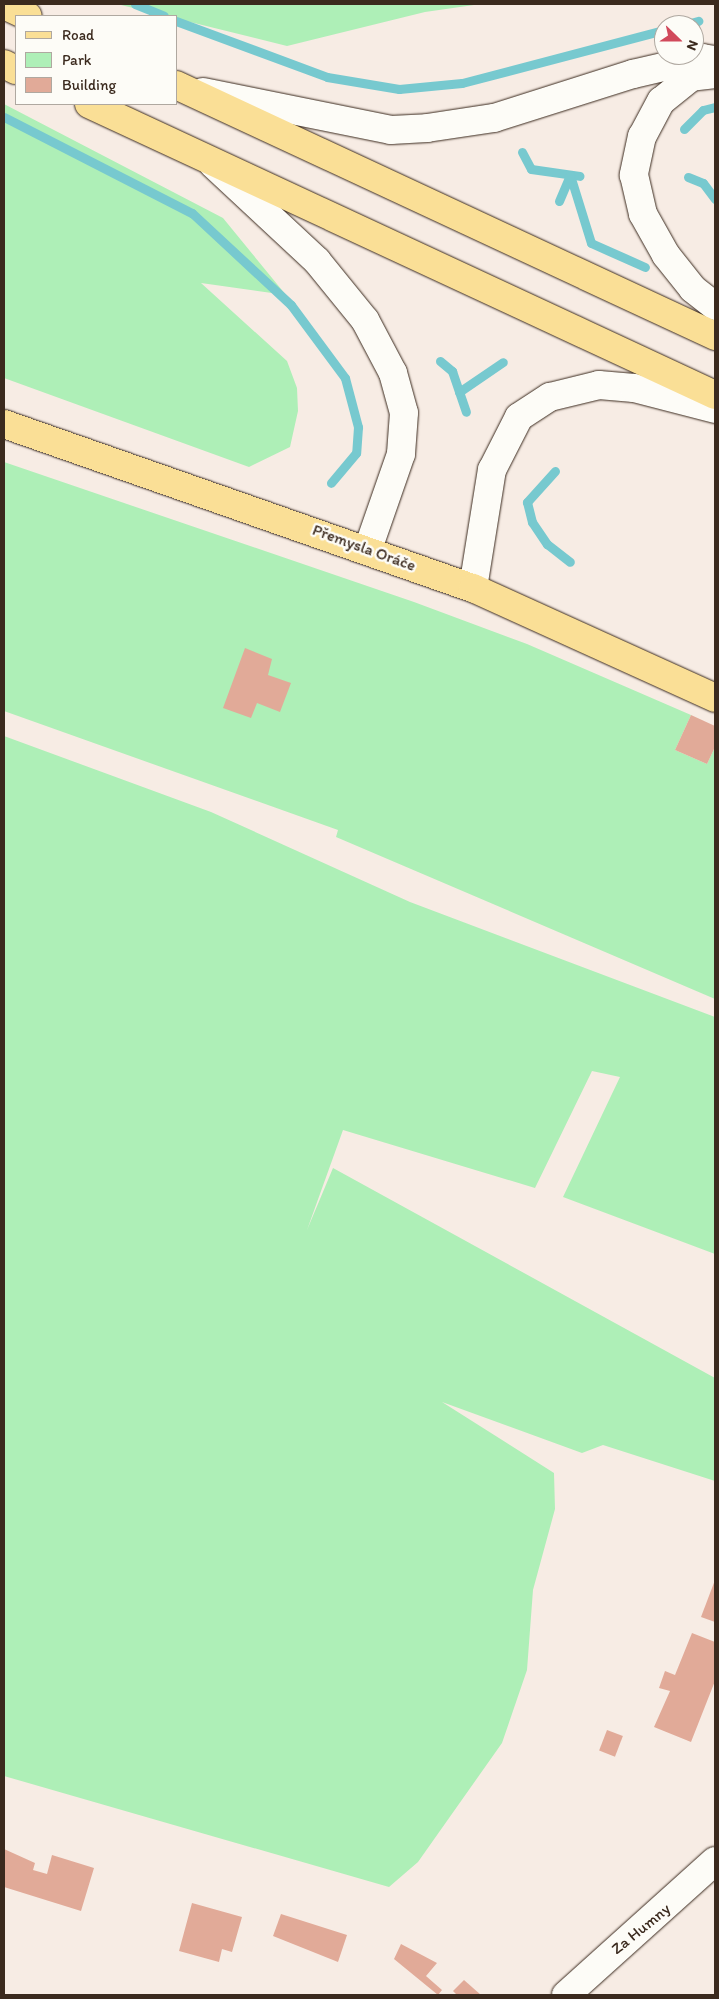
<!DOCTYPE html>
<html>
<head>
<meta charset="utf-8">
<style>
	body { margin:0 }
	#map { position:relative; width:719px; height:1999px; overflow:hidden; background:#f7ece4; font-family:Itim,sans-serif }
	div>[style] { position:absolute }
	.green>* { inset:0; background:#aeefb7 }
	.stream>* { height:9px; margin:-4.5px; padding:0 4.5px; transform-origin:4.5px; border-radius:4.5px; background:#77c9cf }
	.building>* { inset:0; background:#e1aa98; transform-origin:0 0 }
	.roads { filter:drop-shadow(0 0 1px #3b2a1e) drop-shadow(0 0 1px #3b2a1e) }
	.minor>* { height:28px; margin:-14px; padding:0 14px; transform-origin:14px; border-radius:14px; background:#fdfcf7 }
	.major>* { height:28px; margin:-14px; padding:0 14px; transform-origin:14px; border-radius:14px; background:#fadf96 }
	.highway>* { height:28px; margin:-14px; padding:0 14px; transform-origin:14px; border-radius:14px; background:#fadf96 }
	span { translate:-50% -50%; white-space:nowrap; text-align:center; line-height:1.15; -webkit-text-stroke:5px #fdfcf7; paint-order:stroke }
	.street-label { font-size:16px; color:#3b2a1e }
	.frame { position:absolute; inset:0; border:5px solid #3b2a1e; pointer-events:none }
	.legend { position:absolute; left:15px; top:15px; width:162px; height:90px; box-sizing:border-box; background:#fdfcf7; border:1px solid #afa8a0; margin:0; padding:6px 9px; list-style:none; font-size:15px; color:#3b2a1e }
	.legend li { display:flex; align-items:center; gap:10px; height:25px }
	.legend b { width:25px; border:1px solid #afa8a0 }
	.north { position:absolute; left:654px; top:15px; width:50px; height:50px; box-sizing:border-box; background:#fdfcf7; border:1px solid #afa8a0; border-radius:50%; rotate:112deg; font-size:14px; font-weight:700; line-height:20px; text-align:center; color:#3b2a1e }
	.north::after { content:''; display:block; margin:auto; width:18px; height:22px; background:#d1495b; clip-path:polygon(50% 0,100% 100%,50% 72%,0 100%) }
</style>
</head>
<body>
<div id="map">
	<div class="green">
		<i style="clip-path:polygon(117px 4px,481px 4px,425px 12px,287px 46px)"></i>
		<i style="clip-path:polygon(4px 104px,223px 218px,286px 295px,201px 283px,287px 361px,297px 388px,298px 411px,290px 447px,249px 467px,4px 378px)"></i>
		<i style="clip-path:polygon(4px 462px,414px 602px,527px 644px,691px 715px,675px 750px,707px 764px,715px 747px,715px 999px,336px 837px,338px 830px,4px 711px)"></i>
		<i style="clip-path:polygon(4px 736px,211px 812px,410px 902px,715px 1017px,715px 1254px,563px 1197px,620px 1077px,592px 1071px,535px 1188px,343px 1130px,307px 1230px,333px 1168px,715px 1378px,715px 1481px,603px 1445px,582px 1453px,442px 1402px,554px 1473px,555px 1509px,533px 1590px,527px 1670px,502px 1743px,418px 1862px,389px 1887px,4px 1776px)"></i>
	</div>
	<div class="stream">
		<i style="left:135px;top:4px;width:31px;rotate:22deg"></i>
		<i style="left:176px;top:21px;width:161px;rotate:20.3deg"></i>
		<i style="left:327px;top:77px;width:73px;rotate:9.5deg"></i>
		<i style="left:399px;top:89px;width:63px;rotate:-5.4deg"></i>
		<i style="left:462px;top:83px;width:209px;rotate:-14.7deg"></i>
		<i style="left:683px;top:25px;width:16px;rotate:-15deg"></i>
		<i style="left:4px;top:117px;width:211px;rotate:27.1deg"></i>
		<i style="left:192px;top:213px;width:135px;rotate:42.9deg"></i>
		<i style="left:291px;top:305px;width:91px;rotate:53.5deg"></i>
		<i style="left:345px;top:378px;width:51px;rotate:75.1deg"></i>
		<i style="left:358px;top:427px;width:26px;rotate:94deg"></i>
		<i style="left:356px;top:453px;width:39px;rotate:130deg"></i>
		<i style="left:684px;top:129px;width:27px;rotate:-45deg"></i>
		<i style="left:703px;top:110px;width:12px;rotate:-14deg"></i>
		<i style="left:522px;top:152px;width:19px;rotate:62deg"></i>
		<i style="left:531px;top:169px;width:49px;rotate:8.1deg"></i>
		<i style="left:570px;top:175px;width:71px;rotate:72.8deg"></i>
		<i style="left:591px;top:243px;width:59px;rotate:24deg"></i>
		<i style="left:688px;top:177px;width:16px;rotate:22deg"></i>
		<i style="left:703px;top:183px;width:20px;rotate:53deg"></i>
		<i style="left:559px;top:201px;width:28px;rotate:-67deg"></i>
		<i style="left:440px;top:361px;width:16px;rotate:40deg"></i>
		<i style="left:452px;top:371px;width:43px;rotate:71.1deg"></i>
		<i style="left:459px;top:392px;width:53px;rotate:-34.3deg"></i>
		<i style="left:555px;top:471px;width:42px;rotate:132.1deg"></i>
		<i style="left:527px;top:502px;width:21px;rotate:76deg"></i>
		<i style="left:532px;top:522px;width:27px;rotate:56deg"></i>
		<i style="left:547px;top:544px;width:29px;rotate:38deg"></i>
	</div>
	<div class="building">
		<i style="clip-path:polygon(245px 648px,272px 659px,268px 675px,291px 683px,280px 712px,257px 703px,251px 718px,223px 708px)"></i>
		<i style="clip-path:polygon(691px 715px,715px 726px,715px 747px,707px 764px,675px 750px)"></i>
		<i style="clip-path:polygon(715px 1580px,715px 1622px,701px 1617px)"></i>
		<i style="clip-path:polygon(692px 1633px,715px 1642px,715px 1681px,691px 1742px,654px 1727px,670px 1691px,659px 1688px,665px 1671px,675px 1675px)"></i>
		<i style="left:607px;top:1730px;width:17px;height:22px;rotate:21deg"></i>
		<i style="clip-path:polygon(4px 1849px,35px 1863px,33px 1870px,47px 1874px,52px 1855px,94px 1868px,81px 1911px,4px 1887px)"></i>
		<i style="clip-path:polygon(192px 1903px,242px 1917px,232px 1952px,222px 1949px,219px 1962px,179px 1951px)"></i>
		<i style="clip-path:polygon(281px 1914px,347px 1935px,338px 1962px,273px 1936px)"></i>
		<i style="clip-path:polygon(401px 1944px,437px 1963px,426px 1976px,442px 1990px,438px 1995px,394px 1959px)"></i>
		<i style="clip-path:polygon(464px 1980px,481px 1995px,457px 1995px,453px 1991px)"></i>
	</div>
	<div class="roads">
		<div class="minor">
			<i style="left:715px;top:74px;width:24px;rotate:173deg"></i>
			<i style="left:691px;top:77px;width:38px;rotate:141deg"></i>
			<i style="left:661px;top:101px;width:40px;rotate:118deg"></i>
			<i style="left:642px;top:136px;width:40px;rotate:102deg"></i>
			<i style="left:634px;top:175px;width:40px;rotate:77deg"></i>
			<i style="left:643px;top:214px;width:47px;rotate:60.7deg"></i>
			<i style="left:666px;top:255px;width:43px;rotate:51.5deg"></i>
			<i style="left:693px;top:289px;width:28px;rotate:38deg"></i>
			<i style="left:203px;top:92px;width:192px;rotate:11.4deg"></i>
			<i style="left:391px;top:130px;width:36px;rotate:-3deg"></i>
			<i style="left:427px;top:128px;width:68px;rotate:-8.5deg"></i>
			<i style="left:494px;top:118px;width:146px;rotate:-17.6deg"></i>
			<i style="left:633px;top:74px;width:71px;rotate:-13.1deg"></i>
			<i style="left:702px;top:58px;width:13px;rotate:9deg"></i>
			<i style="left:213px;top:164px;width:142px;rotate:43deg"></i>
			<i style="left:317px;top:261px;width:76px;rotate:50.9deg"></i>
			<i style="left:365px;top:320px;width:60px;rotate:62.2deg"></i>
			<i style="left:393px;top:373px;width:41px;rotate:74.6deg"></i>
			<i style="left:404px;top:413px;width:41px;rotate:94.2deg"></i>
			<i style="left:401px;top:454px;width:101px;rotate:109.2deg"></i>
			<i style="left:473px;top:588px;width:120px;rotate:-80.9deg"></i>
			<i style="left:492px;top:470px;width:59px;rotate:-63deg"></i>
			<i style="left:519px;top:417px;width:37px;rotate:-33deg"></i>
			<i style="left:550px;top:397px;width:50px;rotate:-13.8deg"></i>
			<i style="left:599px;top:385px;width:35px;rotate:5deg"></i>
			<i style="left:634px;top:388px;width:84px;rotate:14.5deg"></i>
			<i style="left:566px;top:1995px;width:200px;rotate:-42deg"></i>
		</div>
		<div class="major">
			<i style="left:4px;top:424px;width:497px;rotate:19.3deg"></i>
			<i style="left:473px;top:588px;width:266px;rotate:24.4deg"></i>
		</div>
		<div class="highway">
			<i style="left:4px;top:5px;width:26px;rotate:25deg"></i>
			<i style="left:4px;top:64px;width:13px;rotate:27deg"></i>
			<i style="left:176px;top:85px;width:595px;rotate:24.97deg"></i>
			<i style="left:89px;top:104px;width:690px;rotate:24.93deg"></i>
		</div>
	</div>
	<div class="street-label">
		<span style="left:364px;top:548px;rotate:20deg">Přemysla Oráče</span>
		<span style="left:641px;top:1929px;rotate:-39deg">Za Humny</span>
	</div>
	<div class="frame"></div>
	<ul class="legend">
	<li><b style="height:6px;background:#fadf96"></b>Road</li>
	<li><b style="height:14px;background:#aeefb7"></b>Park</li>
	<li><b style="height:14px;background:#e1aa98"></b>Building</li>
	</ul>
	<div class="north">N</div>
</div>
</body>
</html>
